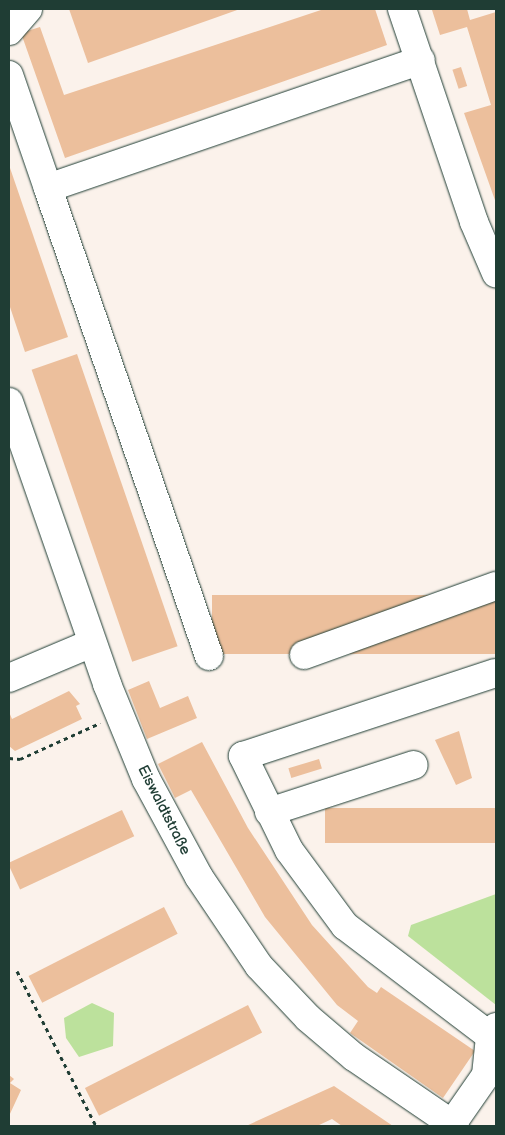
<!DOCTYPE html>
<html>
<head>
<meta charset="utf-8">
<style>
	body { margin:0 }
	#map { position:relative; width:505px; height:1135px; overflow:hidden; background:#fbf2eb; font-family:"Balsamiq Sans",sans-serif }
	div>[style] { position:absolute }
	.green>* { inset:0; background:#bce19c }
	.building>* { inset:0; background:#ecbf9c; transform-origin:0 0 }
	.path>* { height:3px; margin-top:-1.5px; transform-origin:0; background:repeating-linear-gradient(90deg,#1f3d34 0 4px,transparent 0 8px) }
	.roads { filter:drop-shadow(0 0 1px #1f3d34) drop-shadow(0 0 1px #1f3d34) }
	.minor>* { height:28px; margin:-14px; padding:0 14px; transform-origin:14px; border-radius:14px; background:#fff }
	span { translate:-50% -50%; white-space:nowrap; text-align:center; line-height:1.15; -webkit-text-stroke:4px #fff; paint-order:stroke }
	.street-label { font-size:15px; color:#1f3d34 }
	.frame { position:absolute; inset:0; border:10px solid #1f3d34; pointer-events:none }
</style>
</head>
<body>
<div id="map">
	<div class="green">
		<i style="clip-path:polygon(496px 894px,496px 1005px,408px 936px,411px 925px)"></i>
		<i style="clip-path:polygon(92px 1003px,114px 1013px,113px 1046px,79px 1057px,66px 1038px,64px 1018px)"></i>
	</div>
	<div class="building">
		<i style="clip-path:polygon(69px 9px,240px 9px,88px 63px)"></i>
		<i style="clip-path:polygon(324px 9px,375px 9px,387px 45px,65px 158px,21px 33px,40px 27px,64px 95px)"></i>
		<i style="clip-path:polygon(467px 9px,470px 20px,496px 12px,496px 203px,464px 113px,491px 105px,467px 27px,440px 35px,432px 10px)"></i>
		<i style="left:461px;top:67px;width:20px;height:9px;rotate:72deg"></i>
		<i style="clip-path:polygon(9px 165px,68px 337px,25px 352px,9px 304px)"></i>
		<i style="left:77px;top:354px;width:309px;height:48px;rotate:71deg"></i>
		<i style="left:496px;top:595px;width:59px;height:284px;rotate:90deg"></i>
		<i style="clip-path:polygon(149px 681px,160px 708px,188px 696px,197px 718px,147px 739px,128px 690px)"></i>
		<i style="clip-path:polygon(69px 691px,80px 704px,76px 706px,82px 719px,15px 751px,9px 746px,9px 712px,12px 719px)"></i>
		<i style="clip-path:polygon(459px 731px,472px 778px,456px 785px,435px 740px)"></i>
		<i style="clip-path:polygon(202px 742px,248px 828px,312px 925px,368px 987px,377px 993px,381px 987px,475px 1051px,443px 1098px,350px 1033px,358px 1021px,337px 1005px,265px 917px,191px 790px,175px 798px,158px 764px)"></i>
		<i style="left:319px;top:759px;width:10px;height:32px;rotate:73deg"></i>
		<i style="left:496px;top:808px;width:35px;height:171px;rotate:90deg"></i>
		<i style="left:122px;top:810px;width:29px;height:126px;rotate:65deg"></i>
		<i style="left:164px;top:907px;width:30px;height:152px;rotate:63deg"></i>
		<i style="left:248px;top:1005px;width:31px;height:183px;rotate:63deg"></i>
		<i style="clip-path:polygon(9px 1075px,14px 1079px,10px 1083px,21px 1090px,9px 1116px)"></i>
		<i style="clip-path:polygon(334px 1086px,393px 1126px,342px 1126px,332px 1119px,317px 1126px,246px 1126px)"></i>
	</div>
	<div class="path">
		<i style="left:9px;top:758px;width:11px;rotate:5deg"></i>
		<i style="left:20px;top:759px;width:88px;rotate:-24.2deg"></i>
		<i style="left:17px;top:971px;width:174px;rotate:63deg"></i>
	</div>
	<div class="roads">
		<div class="minor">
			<i style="left:402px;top:9px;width:225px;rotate:71.3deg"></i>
			<i style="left:474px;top:222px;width:56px;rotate:66.7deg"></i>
			<i style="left:9px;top:31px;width:29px;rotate:-49deg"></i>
			<i style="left:9px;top:75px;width:120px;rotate:71deg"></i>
			<i style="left:9px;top:402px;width:299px;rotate:70.8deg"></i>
			<i style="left:107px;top:684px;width:103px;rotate:67.7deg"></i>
			<i style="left:146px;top:779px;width:111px;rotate:61.6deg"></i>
			<i style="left:199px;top:877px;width:107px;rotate:56deg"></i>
			<i style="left:259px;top:966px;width:71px;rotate:46.7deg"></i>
			<i style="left:308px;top:1018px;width:60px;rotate:40.3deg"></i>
			<i style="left:354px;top:1057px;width:122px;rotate:34.3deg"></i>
			<i style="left:304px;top:655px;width:204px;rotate:-19.8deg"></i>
			<i style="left:209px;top:656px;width:495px;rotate:-109deg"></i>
			<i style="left:48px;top:188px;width:394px;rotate:-18.9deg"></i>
			<i style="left:9px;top:678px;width:90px;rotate:-22.9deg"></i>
			<i style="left:269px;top:812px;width:152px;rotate:-18deg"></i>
			<i style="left:490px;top:1036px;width:182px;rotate:-142.8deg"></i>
			<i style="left:345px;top:926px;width:94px;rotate:-126.4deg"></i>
			<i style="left:289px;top:850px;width:105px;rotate:-116.1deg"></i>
			<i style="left:243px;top:756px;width:266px;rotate:-18.2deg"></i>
			<i style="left:452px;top:1124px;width:60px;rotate:-55.2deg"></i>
			<i style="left:486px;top:1075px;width:39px;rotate:-84deg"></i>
			<i style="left:490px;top:1036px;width:11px;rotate:-56deg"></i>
		</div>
	</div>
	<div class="street-label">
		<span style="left:164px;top:810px;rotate:63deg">Eiswaldtstraße</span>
	</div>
	<div class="frame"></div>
</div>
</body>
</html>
